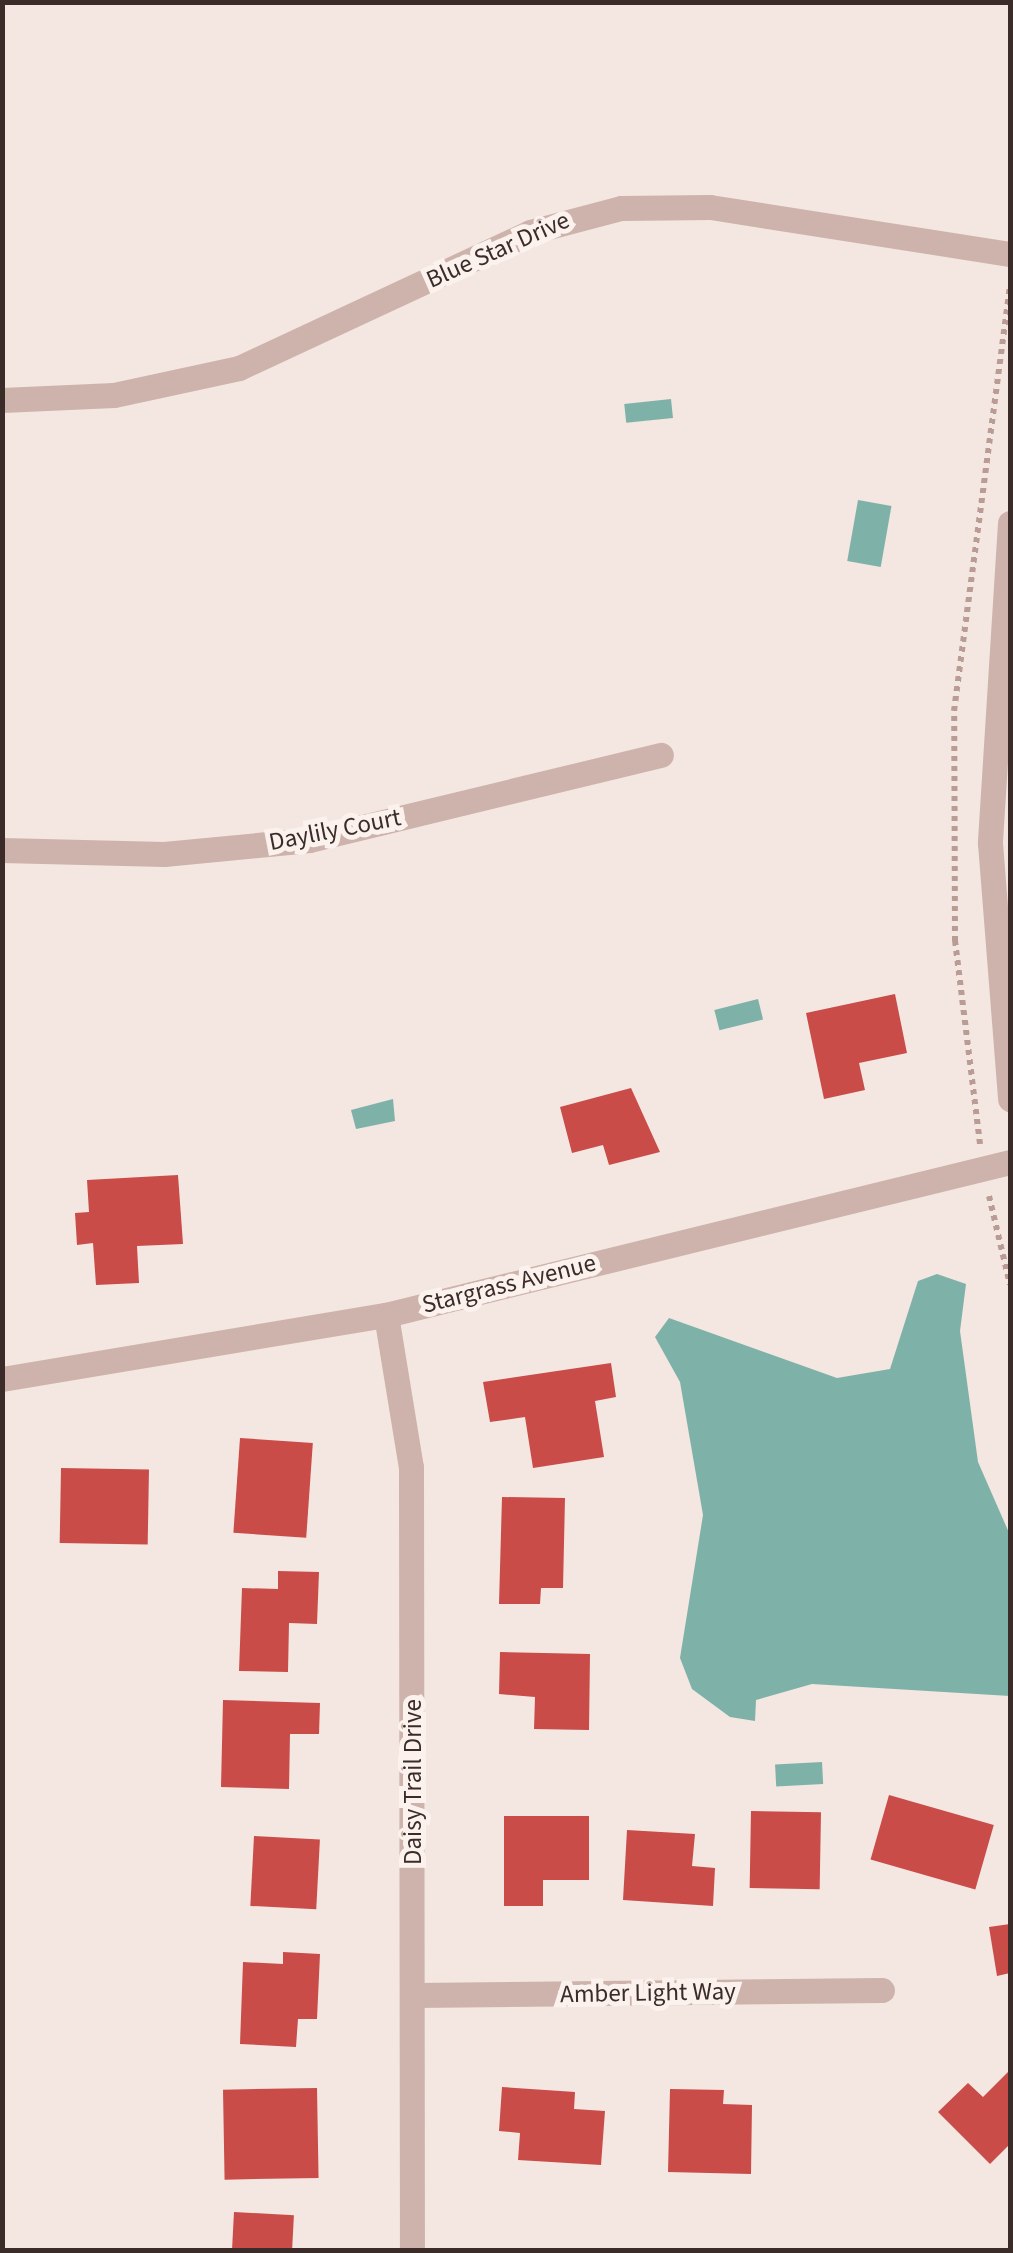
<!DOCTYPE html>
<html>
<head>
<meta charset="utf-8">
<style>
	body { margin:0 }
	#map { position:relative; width:1013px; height:2253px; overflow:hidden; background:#f4e6e0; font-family:"Source Sans 3",sans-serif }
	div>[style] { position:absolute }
	.water>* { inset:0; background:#7eb2a9; transform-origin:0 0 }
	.building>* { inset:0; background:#c94c49; transform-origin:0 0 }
	.path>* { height:6px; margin-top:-3px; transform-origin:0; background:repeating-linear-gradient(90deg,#b99d95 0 5px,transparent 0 10px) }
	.minor>* { height:25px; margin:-12.5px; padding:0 12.5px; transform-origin:12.5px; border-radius:12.5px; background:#cdb3ab }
	.tertiary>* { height:25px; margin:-12.5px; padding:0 12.5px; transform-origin:12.5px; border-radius:12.5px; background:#cdb3ab }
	span { translate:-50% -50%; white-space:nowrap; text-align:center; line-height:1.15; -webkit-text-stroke:10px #fbf2ed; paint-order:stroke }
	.street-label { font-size:25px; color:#3b2c2a }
	.frame { position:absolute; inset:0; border:5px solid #3b2c2a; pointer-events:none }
</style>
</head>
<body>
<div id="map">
	<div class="water">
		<i style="left:671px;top:399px;width:19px;height:47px;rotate:84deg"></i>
		<i style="left:858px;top:500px;width:34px;height:62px;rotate:10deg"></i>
		<i style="left:758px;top:999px;width:21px;height:45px;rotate:76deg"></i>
		<i style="clip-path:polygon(393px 1099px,395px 1121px,356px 1129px,351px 1110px)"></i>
		<i style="clip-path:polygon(937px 1274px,966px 1284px,960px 1331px,978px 1462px,1010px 1535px,1010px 1696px,812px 1684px,756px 1700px,755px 1721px,730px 1717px,692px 1689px,680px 1658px,703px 1515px,680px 1382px,655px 1337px,669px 1318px,837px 1378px,890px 1369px,918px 1281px)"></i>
		<i style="left:822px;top:1762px;width:22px;height:47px;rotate:87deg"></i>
	</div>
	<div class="building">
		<i style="clip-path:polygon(895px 994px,907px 1053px,859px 1063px,865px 1090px,824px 1099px,806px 1013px)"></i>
		<i style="clip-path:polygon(631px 1088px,660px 1152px,609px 1165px,603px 1145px,572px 1153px,560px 1107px)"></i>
		<i style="clip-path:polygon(178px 1175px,183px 1244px,137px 1246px,139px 1283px,96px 1285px,93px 1243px,77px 1245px,75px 1213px,89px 1212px,87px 1180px)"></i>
		<i style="clip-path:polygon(611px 1363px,616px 1397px,595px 1401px,604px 1457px,533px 1468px,525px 1417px,490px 1422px,483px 1382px)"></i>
		<i style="left:240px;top:1438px;width:73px;height:95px;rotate:4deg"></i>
		<i style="left:61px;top:1468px;width:88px;height:75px;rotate:1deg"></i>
		<i style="clip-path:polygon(502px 1497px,565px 1498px,563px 1588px,541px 1588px,540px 1604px,499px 1604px)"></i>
		<i style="clip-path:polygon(278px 1571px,319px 1572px,317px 1624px,289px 1623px,288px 1672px,239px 1671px,242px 1588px,278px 1589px)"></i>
		<i style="clip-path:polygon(500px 1652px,590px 1654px,589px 1730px,534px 1729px,535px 1697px,499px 1694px)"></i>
		<i style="clip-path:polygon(223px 1700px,320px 1703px,319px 1734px,290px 1734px,289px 1789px,221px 1787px)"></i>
		<i style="left:889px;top:1795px;width:109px;height:67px;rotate:16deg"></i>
		<i style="left:751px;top:1811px;width:70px;height:77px;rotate:1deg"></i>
		<i style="clip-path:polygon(504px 1816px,589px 1816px,589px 1880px,543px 1880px,543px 1906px,504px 1906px)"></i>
		<i style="clip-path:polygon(627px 1830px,695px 1834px,692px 1866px,715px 1868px,713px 1906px,623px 1900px)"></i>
		<i style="left:254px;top:1836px;width:66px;height:70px;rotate:3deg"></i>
		<i style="clip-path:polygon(1010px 1924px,1010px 1973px,997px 1976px,989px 1927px)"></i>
		<i style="clip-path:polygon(283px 1952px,320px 1954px,317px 2019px,298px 2019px,296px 2047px,240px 2044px,243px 1962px,283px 1964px)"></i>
		<i style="clip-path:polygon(1010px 2070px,1010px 2144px,990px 2164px,938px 2112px,968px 2083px,983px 2097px)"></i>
		<i style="clip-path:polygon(502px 2087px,575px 2092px,574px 2109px,605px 2111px,601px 2165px,518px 2160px,520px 2133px,499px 2131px)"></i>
		<i style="left:317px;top:2088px;width:90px;height:94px;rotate:89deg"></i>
		<i style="clip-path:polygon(670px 2089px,724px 2090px,723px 2104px,752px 2105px,751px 2174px,668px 2172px)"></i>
		<i style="left:234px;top:2212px;width:60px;height:38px;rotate:3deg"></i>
	</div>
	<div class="path">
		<i style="left:980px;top:1144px;width:205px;rotate:-97deg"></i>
		<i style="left:955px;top:941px;width:230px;rotate:-90.2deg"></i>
		<i style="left:954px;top:711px;width:429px;rotate:-82.5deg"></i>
		<i style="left:989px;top:1196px;width:91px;rotate:76.7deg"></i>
	</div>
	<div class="minor">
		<i style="left:2px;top:400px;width:112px;rotate:-2.6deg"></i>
		<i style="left:114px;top:395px;width:128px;rotate:-12.2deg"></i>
		<i style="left:239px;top:368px;width:321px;rotate:-25deg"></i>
		<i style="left:530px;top:232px;width:94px;rotate:-14.8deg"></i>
		<i style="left:621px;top:208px;width:89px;rotate:-0.6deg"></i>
		<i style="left:710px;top:207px;width:304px;rotate:8.9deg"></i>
		<i style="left:2px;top:850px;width:162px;rotate:1.4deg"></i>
		<i style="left:164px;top:854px;width:146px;rotate:-5.5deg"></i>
		<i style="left:309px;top:840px;width:362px;rotate:-13.6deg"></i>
		<i style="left:386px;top:1315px;width:154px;rotate:80.7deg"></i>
		<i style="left:411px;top:1467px;width:783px;rotate:89.93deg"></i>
		<i style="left:2px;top:1379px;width:389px;rotate:-9.5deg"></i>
		<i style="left:386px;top:1315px;width:642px;rotate:-13.78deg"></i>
		<i style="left:415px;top:1995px;width:467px;rotate:-0.6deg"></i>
	</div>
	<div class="tertiary">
		<i style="left:1010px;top:523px;width:321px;rotate:93.6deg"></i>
		<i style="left:990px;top:843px;width:257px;rotate:85.5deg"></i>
	</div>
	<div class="street-label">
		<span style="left:498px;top:250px;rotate:-24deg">Blue Star Drive</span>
		<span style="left:335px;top:830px;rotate:-11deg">Daylily Court</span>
		<span style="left:509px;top:1284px;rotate:-14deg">Stargrass Avenue</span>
		<span style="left:413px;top:1782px;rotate:-90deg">Daisy Trail Drive</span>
		<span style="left:648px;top:1993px;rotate:-1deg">Amber Light Way</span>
	</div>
	<div class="frame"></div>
</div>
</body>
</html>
